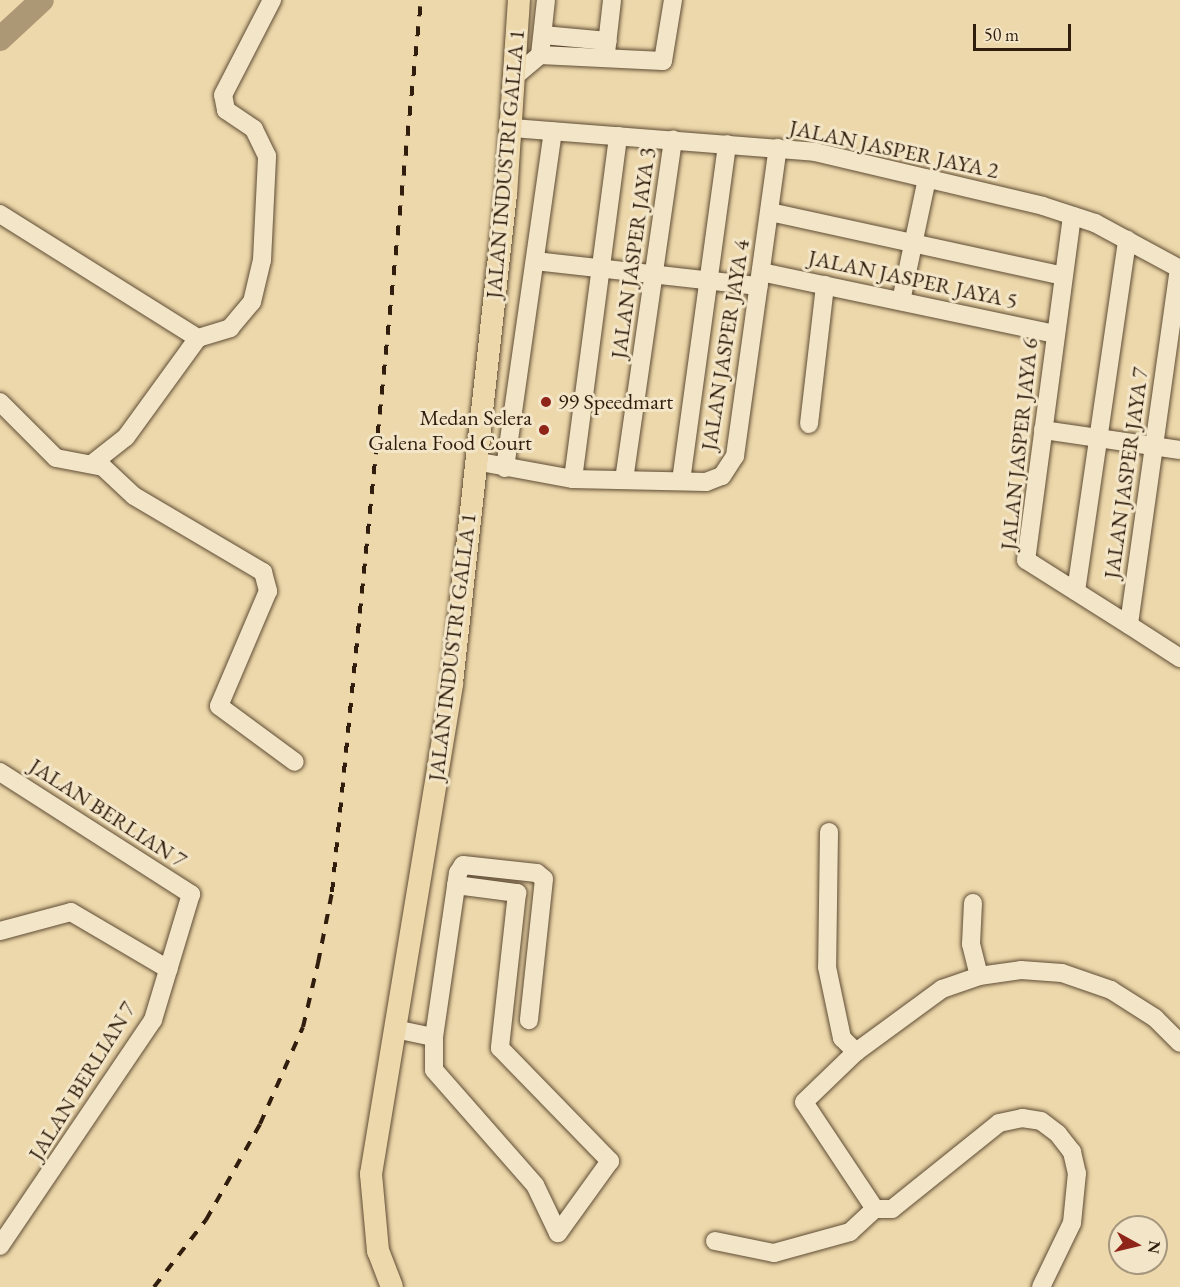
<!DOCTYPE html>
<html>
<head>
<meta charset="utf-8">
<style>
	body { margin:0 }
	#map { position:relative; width:1180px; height:1287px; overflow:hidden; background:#edd8ab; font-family:"EB Garamond",serif }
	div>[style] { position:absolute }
	.river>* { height:24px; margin:-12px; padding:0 12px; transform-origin:12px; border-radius:12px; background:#ad9875 }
	.roads { filter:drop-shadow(0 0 2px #5f4c34) drop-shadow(0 0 2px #5f4c34) }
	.minor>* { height:18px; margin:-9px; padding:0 9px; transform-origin:9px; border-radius:9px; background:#f3e6c8 }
	.major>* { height:22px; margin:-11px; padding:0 11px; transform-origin:11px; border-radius:11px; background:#edd8ab }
	.rail>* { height:4px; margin-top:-2px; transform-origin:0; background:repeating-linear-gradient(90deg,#301d0d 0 10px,transparent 0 20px) }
	.dots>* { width:16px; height:16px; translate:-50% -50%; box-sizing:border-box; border:3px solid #f3e6c8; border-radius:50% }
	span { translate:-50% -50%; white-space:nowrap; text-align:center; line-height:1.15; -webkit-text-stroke:6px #f3e6c8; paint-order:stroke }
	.street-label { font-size:22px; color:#301d0d }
	.poi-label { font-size:22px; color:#301d0d }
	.left { translate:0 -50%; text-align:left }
	.right { translate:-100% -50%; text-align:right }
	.north { position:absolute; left:1108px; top:1215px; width:60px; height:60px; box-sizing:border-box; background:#f3e6c8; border:2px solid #a5967d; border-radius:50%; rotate:98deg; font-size:16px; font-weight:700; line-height:24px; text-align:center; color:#301d0d }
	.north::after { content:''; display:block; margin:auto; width:21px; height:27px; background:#8f2418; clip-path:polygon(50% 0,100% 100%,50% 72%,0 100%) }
	.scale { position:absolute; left:973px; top:24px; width:98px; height:27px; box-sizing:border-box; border:3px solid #301d0d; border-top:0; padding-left:8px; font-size:18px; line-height:21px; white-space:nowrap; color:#301d0d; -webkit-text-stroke:4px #f3e6c8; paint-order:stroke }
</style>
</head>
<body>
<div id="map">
	<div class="river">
		<i style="left:0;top:39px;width:57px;rotate:-42.9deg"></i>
	</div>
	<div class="roads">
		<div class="minor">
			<i style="left:543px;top:35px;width:65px;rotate:5.3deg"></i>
			<i style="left:606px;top:53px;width:53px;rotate:-83.5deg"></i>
			<i style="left:540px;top:55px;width:123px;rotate:2.8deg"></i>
			<i style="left:663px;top:61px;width:62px;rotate:-80.7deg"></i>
			<i style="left:515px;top:76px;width:33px;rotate:-40deg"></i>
			<i style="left:540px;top:55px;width:55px;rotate:-83.8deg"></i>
			<i style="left:512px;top:128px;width:304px;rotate:4.5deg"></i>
			<i style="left:815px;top:152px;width:234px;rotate:13.3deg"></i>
			<i style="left:1043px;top:206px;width:55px;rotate:18.1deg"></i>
			<i style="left:1095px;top:223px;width:97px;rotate:28.4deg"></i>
			<i style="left:770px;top:212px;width:300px;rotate:12.3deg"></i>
			<i style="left:0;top:214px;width:234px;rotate:32.1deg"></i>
			<i style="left:198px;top:338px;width:34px;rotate:-17deg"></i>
			<i style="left:230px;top:328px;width:34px;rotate:-50deg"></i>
			<i style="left:252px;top:302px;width:43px;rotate:-76.6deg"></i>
			<i style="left:262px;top:260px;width:104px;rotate:-87.2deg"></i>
			<i style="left:267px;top:156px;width:30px;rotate:-116deg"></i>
			<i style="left:254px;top:129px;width:34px;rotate:-146deg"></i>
			<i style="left:226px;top:110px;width:15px;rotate:-101deg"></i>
			<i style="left:223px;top:95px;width:107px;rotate:-62.7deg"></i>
			<i style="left:1072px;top:216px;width:347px;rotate:97.6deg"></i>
			<i style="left:1026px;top:560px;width:122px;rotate:32.3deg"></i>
			<i style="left:535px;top:261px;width:225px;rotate:6.4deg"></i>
			<i style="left:1179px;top:268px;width:360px;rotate:98deg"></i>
			<i style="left:1129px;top:625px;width:61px;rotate:32.9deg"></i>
			<i style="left:761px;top:272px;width:300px;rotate:11.9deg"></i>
			<i style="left:901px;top:301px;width:125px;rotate:-78deg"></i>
			<i style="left:0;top:402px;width:79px;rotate:45deg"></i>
			<i style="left:56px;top:458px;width:48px;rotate:10.8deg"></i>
			<i style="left:103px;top:467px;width:42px;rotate:43.1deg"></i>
			<i style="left:134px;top:496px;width:150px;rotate:30.5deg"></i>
			<i style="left:263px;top:572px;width:20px;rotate:75deg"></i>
			<i style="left:268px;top:591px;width:125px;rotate:113.1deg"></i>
			<i style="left:219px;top:706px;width:94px;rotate:36.4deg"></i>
			<i style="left:809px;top:424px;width:140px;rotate:-83.4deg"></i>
			<i style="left:1043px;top:430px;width:138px;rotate:8.3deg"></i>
			<i style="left:475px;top:461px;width:100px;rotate:10.4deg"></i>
			<i style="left:573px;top:479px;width:133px;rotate:1.3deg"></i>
			<i style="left:706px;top:482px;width:17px;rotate:-21deg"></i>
			<i style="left:722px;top:476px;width:24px;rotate:-57deg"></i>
			<i style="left:735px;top:456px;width:311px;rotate:-82.1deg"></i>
			<i style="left:93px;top:463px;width:42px;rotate:-38.2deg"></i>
			<i style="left:126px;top:437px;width:122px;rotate:-54deg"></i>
			<i style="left:505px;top:468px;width:340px;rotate:-81.9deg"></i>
			<i style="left:573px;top:479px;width:346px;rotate:-82.5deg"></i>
			<i style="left:624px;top:480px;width:344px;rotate:-81.8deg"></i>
			<i style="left:681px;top:481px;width:340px;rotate:-82.2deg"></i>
			<i style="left:1076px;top:591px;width:355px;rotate:-81.7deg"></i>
			<i style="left:0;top:772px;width:227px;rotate:32.6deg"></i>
			<i style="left:191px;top:894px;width:132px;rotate:106.8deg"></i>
			<i style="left:153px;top:1020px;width:273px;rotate:124.1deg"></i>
			<i style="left:829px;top:832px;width:135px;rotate:90.8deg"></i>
			<i style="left:827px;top:967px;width:73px;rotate:78.1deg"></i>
			<i style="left:842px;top:1038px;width:20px;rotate:45deg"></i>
			<i style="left:456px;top:885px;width:62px;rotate:7.5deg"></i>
			<i style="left:517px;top:893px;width:156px;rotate:96.3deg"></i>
			<i style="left:500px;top:1048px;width:158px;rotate:45.8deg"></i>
			<i style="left:610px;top:1161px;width:89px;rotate:125.8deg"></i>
			<i style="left:558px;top:1233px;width:53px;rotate:-115.6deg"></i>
			<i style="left:535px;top:1185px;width:153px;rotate:-131.3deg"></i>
			<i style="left:434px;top:1070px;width:33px;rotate:-90deg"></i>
			<i style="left:434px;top:1037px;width:166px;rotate:-81.7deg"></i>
			<i style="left:458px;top:873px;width:9px;rotate:-58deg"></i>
			<i style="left:463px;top:865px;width:74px;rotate:6.2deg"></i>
			<i style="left:537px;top:873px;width:9px;rotate:41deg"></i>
			<i style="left:544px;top:879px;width:142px;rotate:96.1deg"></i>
			<i style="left:973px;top:903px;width:41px;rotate:92.8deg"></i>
			<i style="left:971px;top:944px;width:33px;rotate:76deg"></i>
			<i style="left:0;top:931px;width:73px;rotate:-15deg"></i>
			<i style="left:71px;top:912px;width:113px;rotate:30.4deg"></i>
			<i style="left:395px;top:1029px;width:40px;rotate:12deg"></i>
			<i style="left:875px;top:1209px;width:128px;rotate:-123.6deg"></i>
			<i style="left:804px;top:1102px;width:72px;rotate:-43.9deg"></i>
			<i style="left:856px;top:1052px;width:107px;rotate:-36.2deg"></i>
			<i style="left:942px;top:989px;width:39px;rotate:-19deg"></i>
			<i style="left:979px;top:976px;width:42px;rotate:-8.1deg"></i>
			<i style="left:1021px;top:970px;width:41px;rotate:4.2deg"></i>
			<i style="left:1062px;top:973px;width:52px;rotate:19.1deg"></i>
			<i style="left:1111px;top:990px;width:52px;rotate:32.5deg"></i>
			<i style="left:1155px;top:1018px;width:35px;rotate:45deg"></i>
			<i style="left:715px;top:1241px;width:60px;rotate:11.5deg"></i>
			<i style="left:774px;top:1253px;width:79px;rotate:-15.4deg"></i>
			<i style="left:850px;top:1232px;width:34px;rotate:-43deg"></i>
			<i style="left:875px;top:1209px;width:17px"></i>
			<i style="left:892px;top:1209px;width:137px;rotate:-38.8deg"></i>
			<i style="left:999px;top:1123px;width:24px;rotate:-12deg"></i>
			<i style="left:1022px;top:1118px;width:19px;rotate:9deg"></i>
			<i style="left:1041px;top:1121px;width:21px;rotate:37deg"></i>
			<i style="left:1058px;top:1134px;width:23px;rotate:52deg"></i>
			<i style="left:1072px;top:1152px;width:22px;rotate:77deg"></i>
			<i style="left:1077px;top:1173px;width:50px;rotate:95.7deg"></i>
			<i style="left:1072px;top:1223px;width:71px;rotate:115.8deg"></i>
		</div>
		<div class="major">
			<i style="left:392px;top:1287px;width:39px;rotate:-111deg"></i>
			<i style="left:378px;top:1251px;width:77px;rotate:-95.2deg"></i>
			<i style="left:371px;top:1174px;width:498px;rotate:-80.6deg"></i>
			<i style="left:452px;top:683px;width:491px;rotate:-83.7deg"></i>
			<i style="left:506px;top:195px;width:195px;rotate:-86.2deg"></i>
		</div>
	</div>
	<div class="rail">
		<i style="left:154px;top:1287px;width:85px;rotate:-52.2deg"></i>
		<i style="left:206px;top:1220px;width:110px;rotate:-60.6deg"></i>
		<i style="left:260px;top:1124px;width:106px;rotate:-66.1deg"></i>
		<i style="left:303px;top:1027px;width:66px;rotate:-76.8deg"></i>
		<i style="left:318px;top:963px;width:72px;rotate:-78.8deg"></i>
		<i style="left:332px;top:892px;width:896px;rotate:-84.3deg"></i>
	</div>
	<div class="dots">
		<i style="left:546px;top:402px;background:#8f2418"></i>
		<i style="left:544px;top:430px;background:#8f2418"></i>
	</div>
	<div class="street-label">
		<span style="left:894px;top:149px;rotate:12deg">JALAN JASPER JAYA 2</span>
		<span style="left:505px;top:164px;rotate:-85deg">JALAN INDUSTRI GALLA 1</span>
		<span style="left:633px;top:253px;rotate:-82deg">JALAN JASPER JAYA 3</span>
		<span style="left:913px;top:279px;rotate:12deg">JALAN JASPER JAYA 5</span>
		<span style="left:725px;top:345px;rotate:-81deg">JALAN JASPER JAYA 4</span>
		<span style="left:1019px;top:444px;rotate:-84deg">JALAN JASPER JAYA 6</span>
		<span style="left:1126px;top:473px;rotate:-82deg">JALAN JASPER JAYA 7</span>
		<span style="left:452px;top:647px;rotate:-83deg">JALAN INDUSTRI GALLA 1</span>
		<span style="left:108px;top:813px;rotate:33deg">JALAN BERLIAN 7</span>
		<span style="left:82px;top:1081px;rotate:-58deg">JALAN BERLIAN 7</span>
	</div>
	<div class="poi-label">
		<span class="left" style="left:558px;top:402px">99 Speedmart</span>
		<span class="right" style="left:532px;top:430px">Medan Selera<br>Galena Food Court</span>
	</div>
	<div class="north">N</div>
	<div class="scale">50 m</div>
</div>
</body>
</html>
